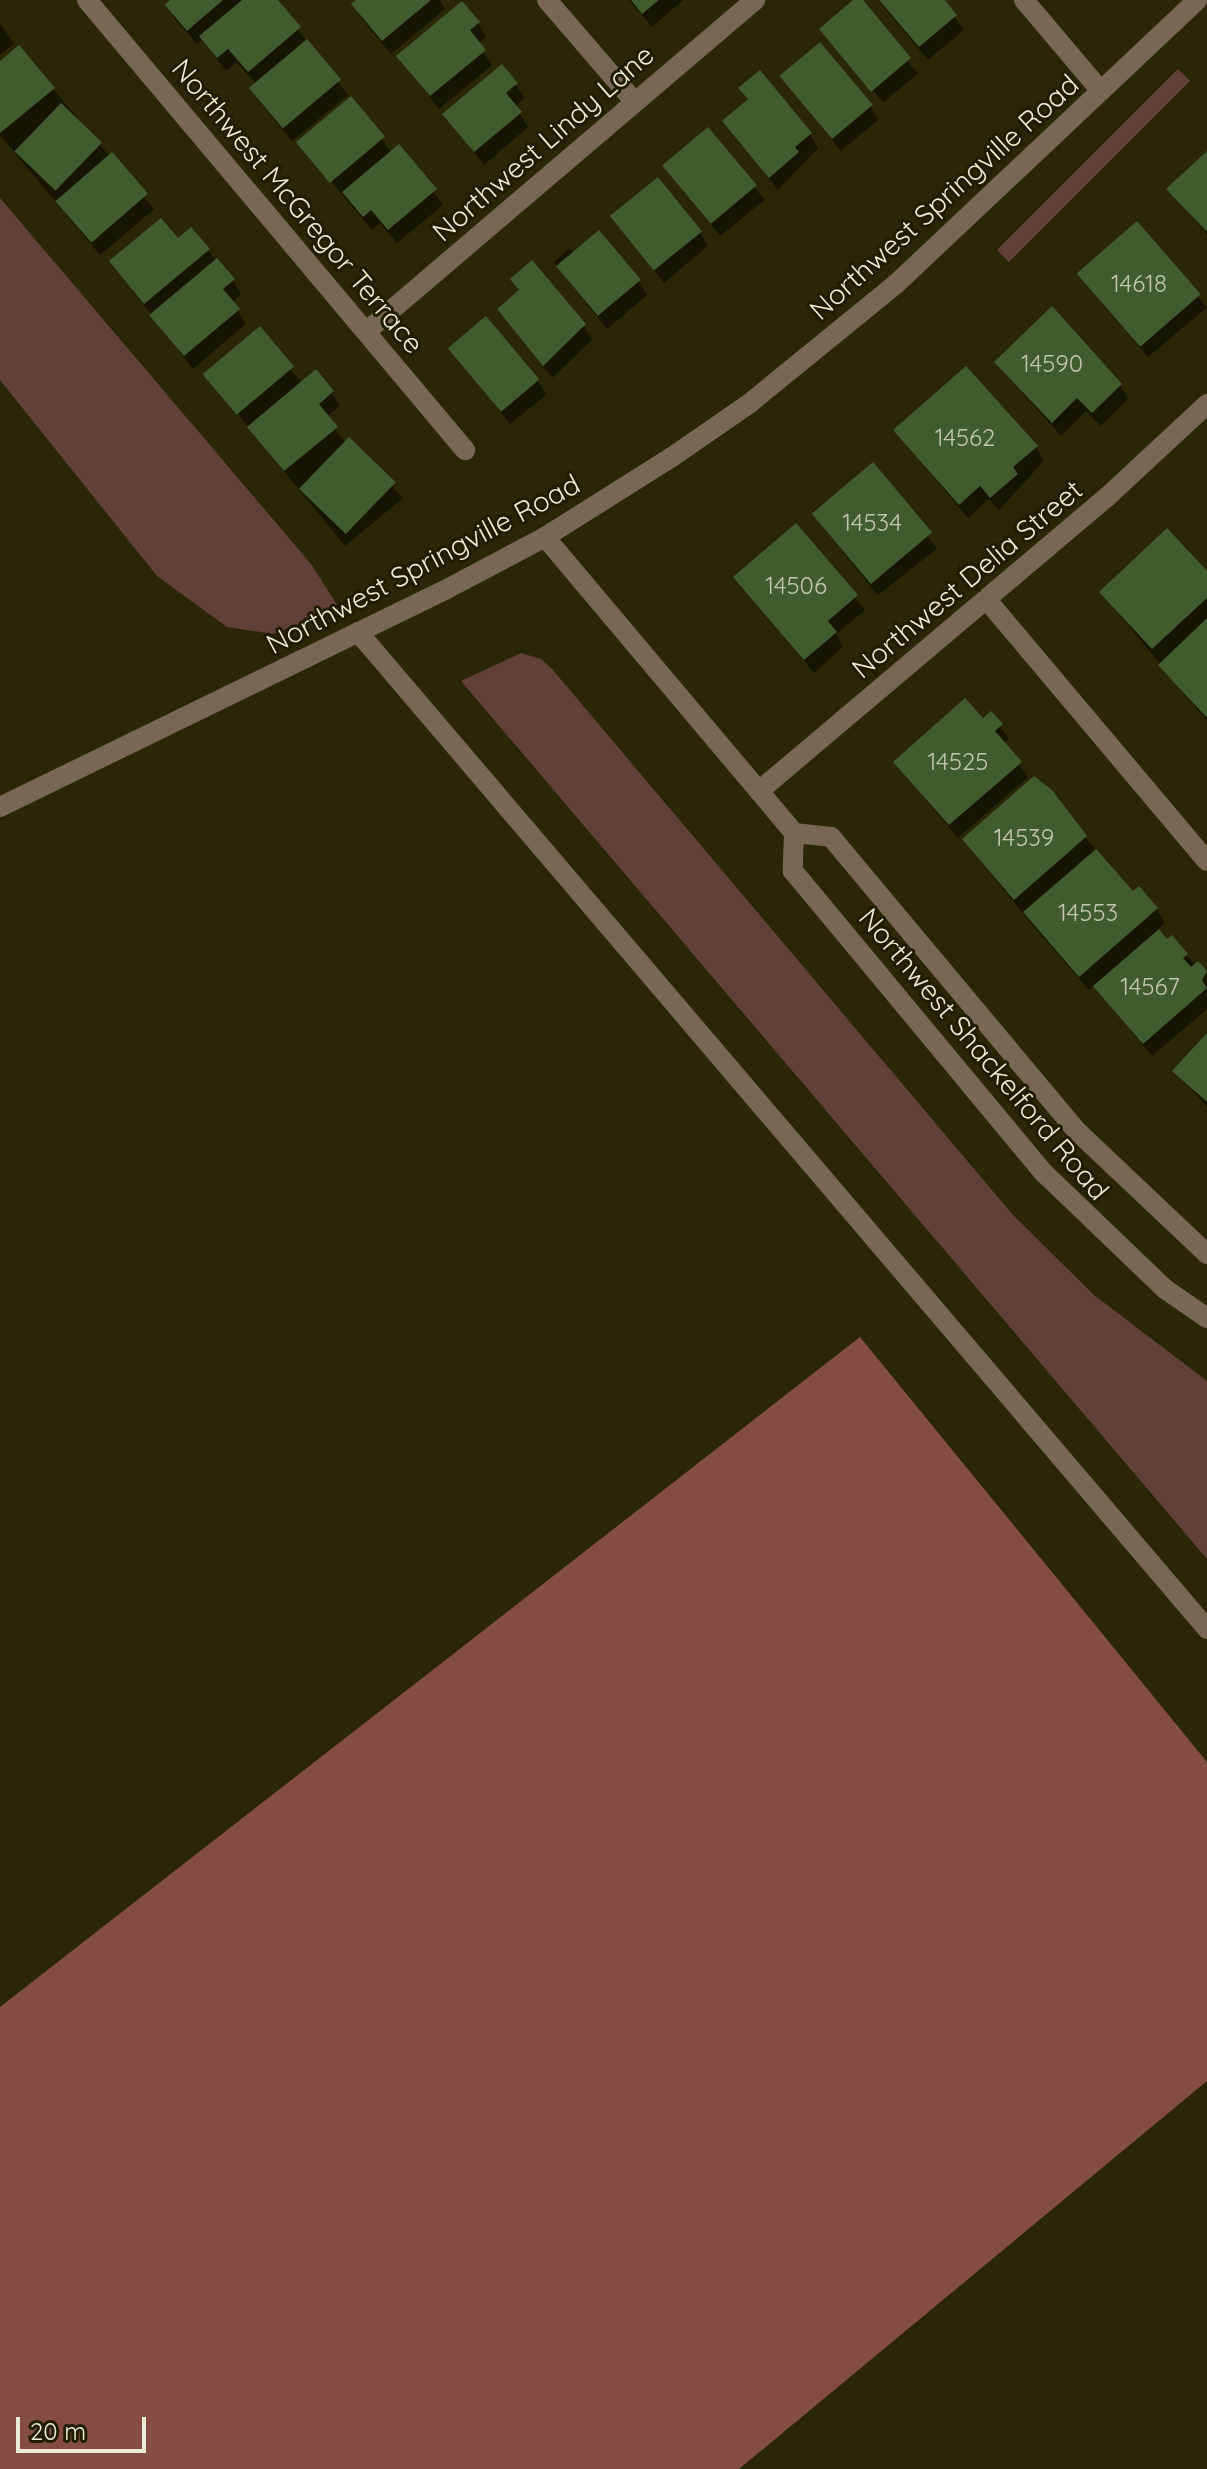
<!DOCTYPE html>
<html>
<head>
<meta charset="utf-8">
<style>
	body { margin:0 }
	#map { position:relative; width:1207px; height:2469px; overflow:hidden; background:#2b2605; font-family:Quicksand,sans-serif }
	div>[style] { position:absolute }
	.green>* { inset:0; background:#614039; transform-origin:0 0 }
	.forest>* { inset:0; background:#844d43 }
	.shadow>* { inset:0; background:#0007; transform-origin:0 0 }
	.building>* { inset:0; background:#405c2f; transform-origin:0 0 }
	.service>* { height:20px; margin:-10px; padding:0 10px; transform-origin:10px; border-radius:10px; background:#796756 }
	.minor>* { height:20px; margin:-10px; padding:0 10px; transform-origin:10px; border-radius:10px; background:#796756 }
	.tertiary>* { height:20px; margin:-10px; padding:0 10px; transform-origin:10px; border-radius:10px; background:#796756 }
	span { translate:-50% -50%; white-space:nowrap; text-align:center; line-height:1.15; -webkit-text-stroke:6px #211c00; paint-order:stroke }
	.number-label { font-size:24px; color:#c2c6ae }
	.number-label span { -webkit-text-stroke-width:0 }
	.street-label { font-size:28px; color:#edead8 }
	.scale { position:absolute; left:16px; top:2417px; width:130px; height:36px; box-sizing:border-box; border:4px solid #edead8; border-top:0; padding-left:10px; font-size:24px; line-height:28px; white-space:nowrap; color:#edead8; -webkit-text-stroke:6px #211c00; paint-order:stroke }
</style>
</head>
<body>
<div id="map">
	<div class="green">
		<i style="left:1178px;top:69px;width:17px;height:256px;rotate:45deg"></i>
		<i style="clip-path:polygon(0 198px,311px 564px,339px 608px,273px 634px,227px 627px,157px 576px,0 380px)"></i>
		<i style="clip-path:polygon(521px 653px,541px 659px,552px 669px,1013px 1215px,1094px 1295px,1207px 1381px,1207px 1559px,461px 681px)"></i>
	</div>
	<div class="forest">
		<i style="clip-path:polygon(860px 1337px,1207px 1762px,1207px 2081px,739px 2469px,0 2469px,0 2007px)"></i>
	</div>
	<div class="shadow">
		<i style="clip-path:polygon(173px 0,275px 0,348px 95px,292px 141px,260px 102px,252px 88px,256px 84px,237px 62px,226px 71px,202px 39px,197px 44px,175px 19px,167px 5px)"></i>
		<i style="clip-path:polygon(359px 0,440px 0,445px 9px,391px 54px,362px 19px,354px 5px)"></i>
		<i style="clip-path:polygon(629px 0,683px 0,652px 27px)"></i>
		<i style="left:856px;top:0;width:96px;height:45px;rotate:50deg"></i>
		<i style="clip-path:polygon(878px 0,942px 0,964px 30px,928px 60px)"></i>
		<i style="clip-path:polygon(0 23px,14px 44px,0 55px)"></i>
		<i style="clip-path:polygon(478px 23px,486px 37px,478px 44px,492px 65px,439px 109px,399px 56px)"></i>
		<i style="clip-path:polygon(0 64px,53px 89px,154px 209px,100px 255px,0 135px)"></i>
		<i style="clip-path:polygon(502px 67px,525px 98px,515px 107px,528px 127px,484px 165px,445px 114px)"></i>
		<i style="clip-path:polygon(781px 76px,870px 106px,878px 120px,841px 151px)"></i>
		<i style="clip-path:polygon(741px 88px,810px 134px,818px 148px,778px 190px,725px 122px,749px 101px)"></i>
		<i style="clip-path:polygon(351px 99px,392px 153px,399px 147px,443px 205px,397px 243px,380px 223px,372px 230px,298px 142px)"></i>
		<i style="left:708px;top:130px;width:90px;height:57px;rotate:51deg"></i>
		<i style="clip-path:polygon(1207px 153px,1207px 235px,1169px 189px)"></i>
		<i style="clip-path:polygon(613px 218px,700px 232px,708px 246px,664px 283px)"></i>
		<i style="left:1137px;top:224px;width:109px;height:77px;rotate:50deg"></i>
		<i style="clip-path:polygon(191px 230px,233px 280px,241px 294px,232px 303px,246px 324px,193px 369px,111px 262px,178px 241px)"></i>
		<i style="clip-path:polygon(569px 249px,639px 282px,647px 295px,607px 329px,554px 262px)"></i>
		<i style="clip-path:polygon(512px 279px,584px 326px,592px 340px,552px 378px,499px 310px,520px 293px)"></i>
		<i style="clip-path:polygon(259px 329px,302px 384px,332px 392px,340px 406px,327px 417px,345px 443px,348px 440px,403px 498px,345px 546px,205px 374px)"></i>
		<i style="clip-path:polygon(455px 353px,538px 381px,546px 395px,510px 424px)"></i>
		<i style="clip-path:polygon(996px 363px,1120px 385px,1128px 399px,1101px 426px,1086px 411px,1061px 436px)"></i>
		<i style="clip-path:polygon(895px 430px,1036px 447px,1044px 461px,999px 510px,989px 499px,968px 518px)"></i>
		<i style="left:872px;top:465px;width:106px;height:76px;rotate:52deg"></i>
		<i style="clip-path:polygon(796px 526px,865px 610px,836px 634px,843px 647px,814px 673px,736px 577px)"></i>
		<i style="clip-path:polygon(1207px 574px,1207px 721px,1101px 592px)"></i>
		<i style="clip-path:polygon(991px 714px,1009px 739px,1004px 744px,1028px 777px,958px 838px,896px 763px)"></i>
		<i style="clip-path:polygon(1085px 837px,1133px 894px,1157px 909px,1165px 923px,1157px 930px,1207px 974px,1207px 1009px,1152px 1056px,1094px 985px,1089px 990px,1034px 927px,964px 840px)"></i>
		<i style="clip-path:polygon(1207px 1036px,1207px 1107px,1175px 1071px)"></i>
	</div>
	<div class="building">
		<i style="clip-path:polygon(170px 0,223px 0,187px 31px,165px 5px)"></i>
		<i style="clip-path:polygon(242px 0,278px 0,301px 27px,248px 72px,228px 49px,217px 58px,199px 36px)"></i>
		<i style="clip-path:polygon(356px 0,431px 0,382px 41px,351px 4px)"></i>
		<i style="clip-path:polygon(631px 0,659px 0,642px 14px)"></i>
		<i style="clip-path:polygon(853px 0,863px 0,911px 58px,871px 92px,819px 29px)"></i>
		<i style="clip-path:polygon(879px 0,945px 0,957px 15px,919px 47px)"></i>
		<i style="clip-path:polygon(462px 1px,480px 22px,470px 30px,486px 50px,430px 96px,396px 56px)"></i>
		<i style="left:307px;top:39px;width:53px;height:76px;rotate:50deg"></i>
		<i style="left:820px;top:42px;width:82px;height:53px;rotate:50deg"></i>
		<i style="clip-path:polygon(19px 45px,55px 88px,0 133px,0 61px)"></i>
		<i style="clip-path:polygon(502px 64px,518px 83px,506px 93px,522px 112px,474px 152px,442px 114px)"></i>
		<i style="clip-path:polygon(760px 70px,812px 133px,795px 147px,799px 152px,769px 178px,722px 121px,748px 99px,738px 88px)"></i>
		<i style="left:351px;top:96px;width:53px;height:72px;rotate:50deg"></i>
		<i style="left:61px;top:103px;width:57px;height:67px;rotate:44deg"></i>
		<i style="left:708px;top:127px;width:76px;height:60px;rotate:50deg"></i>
		<i style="clip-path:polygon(399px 144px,437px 189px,388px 230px,371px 210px,363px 217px,342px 192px)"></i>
		<i style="clip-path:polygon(1207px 151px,1207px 232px,1166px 189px)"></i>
		<i style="left:112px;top:152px;width:55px;height:75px;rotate:49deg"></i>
		<i style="left:658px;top:177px;width:70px;height:62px;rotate:51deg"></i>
		<i style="clip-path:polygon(161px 218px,178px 238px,191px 227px,210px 249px,144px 304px,109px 261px)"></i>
		<i style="left:1137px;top:221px;width:97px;height:80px;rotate:49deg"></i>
		<i style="left:599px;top:230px;width:65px;height:56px;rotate:50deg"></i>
		<i style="clip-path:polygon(217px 258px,235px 279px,223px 289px,240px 309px,184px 356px,149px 315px)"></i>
		<i style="clip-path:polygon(532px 260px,586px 324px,543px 366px,497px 309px,519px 290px,510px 279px)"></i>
		<i style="clip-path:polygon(1052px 306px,1122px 384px,1092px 413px,1077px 398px,1052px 423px,994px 362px)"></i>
		<i style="left:486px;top:316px;width:83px;height:50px;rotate:50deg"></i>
		<i style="left:260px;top:326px;width:53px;height:75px;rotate:50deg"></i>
		<i style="clip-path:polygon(966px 366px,1038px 446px,1013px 467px,1018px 474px,990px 498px,980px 486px,959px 505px,893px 430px)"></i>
		<i style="clip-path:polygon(316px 369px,334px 391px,319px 404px,338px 427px,284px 471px,247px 427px)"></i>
		<i style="left:349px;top:437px;width:65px;height:72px;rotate:44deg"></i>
		<i style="left:873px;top:462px;width:92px;height:80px;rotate:50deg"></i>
		<i style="clip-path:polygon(796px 523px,858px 595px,828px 621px,837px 632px,804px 660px,733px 577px)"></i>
		<i style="clip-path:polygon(1167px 528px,1207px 571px,1207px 598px,1152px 649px,1099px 592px)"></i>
		<i style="clip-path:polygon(1207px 618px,1207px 718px,1158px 665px)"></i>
		<i style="clip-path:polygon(965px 698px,983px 718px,991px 711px,1003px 724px,995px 731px,1022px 762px,949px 825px,893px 762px)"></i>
		<i style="clip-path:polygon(1034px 776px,1052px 790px,1087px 836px,1014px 900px,962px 839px)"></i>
		<i style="clip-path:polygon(1096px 849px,1133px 891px,1139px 886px,1158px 908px,1079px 977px,1023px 912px)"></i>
		<i style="clip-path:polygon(1159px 929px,1167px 939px,1172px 935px,1188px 954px,1183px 958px,1191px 967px,1198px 961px,1207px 971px,1202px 980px,1207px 988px,1143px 1044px,1093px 986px)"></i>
		<i style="clip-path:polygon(1207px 1033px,1207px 1102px,1172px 1071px)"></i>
	</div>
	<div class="service">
		<i style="left:358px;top:632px;width:1310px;rotate:49.58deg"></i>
	</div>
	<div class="minor">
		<i style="left:87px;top:0;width:588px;rotate:49.97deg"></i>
		<i style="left:547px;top:0;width:132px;rotate:49.3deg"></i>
		<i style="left:1024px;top:0;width:119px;rotate:49.8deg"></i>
		<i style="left:368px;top:330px;width:509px;rotate:-40.45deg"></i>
		<i style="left:987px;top:600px;width:341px;rotate:49.9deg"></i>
		<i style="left:759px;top:791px;width:456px;rotate:-40.2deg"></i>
		<i style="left:1107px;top:497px;width:137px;rotate:-42.9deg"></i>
	</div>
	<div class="tertiary">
		<i style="left:545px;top:537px;width:387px;rotate:49.9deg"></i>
		<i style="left:794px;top:833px;width:38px;rotate:92deg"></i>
		<i style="left:793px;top:871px;width:393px;rotate:50.3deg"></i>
		<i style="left:1044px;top:1173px;width:168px;rotate:43.8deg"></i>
		<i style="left:1165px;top:1289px;width:51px;rotate:34.6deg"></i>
		<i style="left:0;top:807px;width:495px;rotate:-26deg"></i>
		<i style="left:445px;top:590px;width:113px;rotate:-27.9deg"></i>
		<i style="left:545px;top:537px;width:150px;rotate:-32.2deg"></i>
		<i style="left:672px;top:457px;width:95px;rotate:-34.7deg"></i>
		<i style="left:750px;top:403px;width:188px;rotate:-39.2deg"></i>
		<i style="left:896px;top:284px;width:414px;rotate:-43.3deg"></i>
		<i style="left:794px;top:833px;width:37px;rotate:6deg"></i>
		<i style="left:831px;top:837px;width:385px;rotate:50.1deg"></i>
		<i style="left:1078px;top:1132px;width:178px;rotate:43.4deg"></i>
	</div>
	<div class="number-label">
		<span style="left:1139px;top:284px">14618</span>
		<span style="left:1052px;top:364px">14590</span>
		<span style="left:965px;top:438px">14562</span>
		<span style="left:872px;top:523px">14534</span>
		<span style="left:796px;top:586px">14506</span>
		<span style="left:958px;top:762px">14525</span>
		<span style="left:1024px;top:838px">14539</span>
		<span style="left:1088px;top:913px">14553</span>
		<span style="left:1150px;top:987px">14567</span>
	</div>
	<div class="street-label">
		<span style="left:543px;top:143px;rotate:-41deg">Northwest Lindy Lane</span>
		<span style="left:944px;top:197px;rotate:-42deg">Northwest Springville Road</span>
		<span style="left:298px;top:206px;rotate:50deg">Northwest McGregor Terrace</span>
		<span style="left:423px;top:564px;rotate:-28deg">Northwest Springville Road</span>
		<span style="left:967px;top:579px;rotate:-40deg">Northwest Delia Street</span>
		<span style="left:984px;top:1054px;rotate:50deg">Northwest Shackelford Road</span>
	</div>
	<div class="scale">20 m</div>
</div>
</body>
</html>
